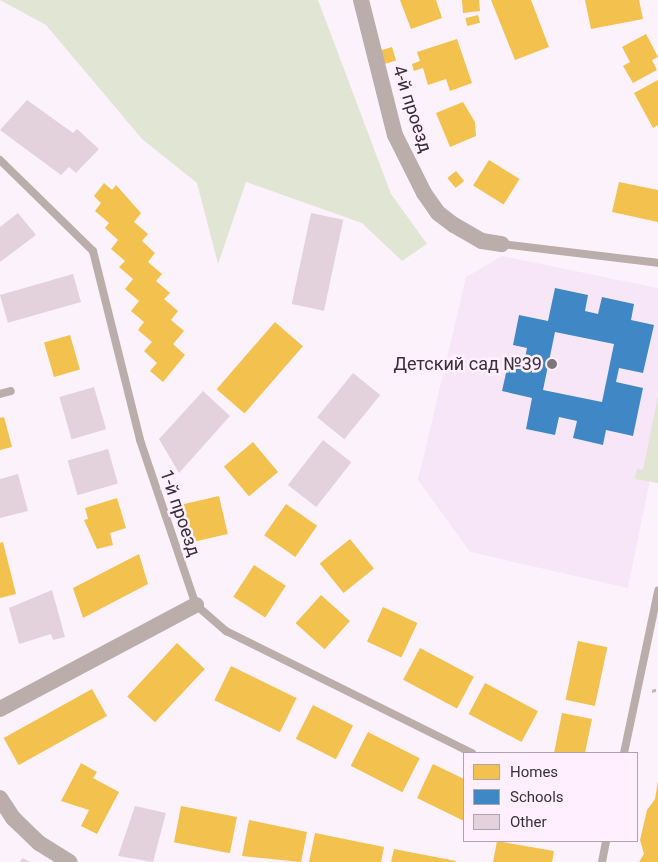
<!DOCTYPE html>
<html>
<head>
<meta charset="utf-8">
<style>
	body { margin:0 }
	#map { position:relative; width:658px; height:862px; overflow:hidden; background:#fcf2fc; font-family:Roboto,sans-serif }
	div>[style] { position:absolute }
	.built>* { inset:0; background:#f7e6f7 }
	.green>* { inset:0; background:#e0e5d4 }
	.homes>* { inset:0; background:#f2c14e; transform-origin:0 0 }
	.schools>* { inset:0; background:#3f88c5 }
	.building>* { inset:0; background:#e3d2dc; transform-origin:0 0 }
	.path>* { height:3px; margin-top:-1.5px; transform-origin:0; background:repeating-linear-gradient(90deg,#c2b7b8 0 4px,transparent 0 6.5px) }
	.lane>* { height:8px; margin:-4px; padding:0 4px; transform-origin:4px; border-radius:4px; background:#bbadaa }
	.street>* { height:16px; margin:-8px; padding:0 8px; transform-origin:8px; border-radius:8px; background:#bbadaa }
	.dots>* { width:14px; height:14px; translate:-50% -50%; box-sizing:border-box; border:2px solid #ffefff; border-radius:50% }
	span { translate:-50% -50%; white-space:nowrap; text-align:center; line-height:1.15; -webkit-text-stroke:5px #ffefff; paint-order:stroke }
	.street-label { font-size:18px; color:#373137 }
	.poi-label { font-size:18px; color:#373137 }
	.right { translate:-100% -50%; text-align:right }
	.legend { position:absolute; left:463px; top:752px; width:175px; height:90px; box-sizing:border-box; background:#ffefff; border:1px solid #afa3af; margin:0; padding:6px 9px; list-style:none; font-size:15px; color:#373137 }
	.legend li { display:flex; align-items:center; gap:10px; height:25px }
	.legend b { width:25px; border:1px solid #afa3af }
</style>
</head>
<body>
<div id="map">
	<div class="built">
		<i style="clip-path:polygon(502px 256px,658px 288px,658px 440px,628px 588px,470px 552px,418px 480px,466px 277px)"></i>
	</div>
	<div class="green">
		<i style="clip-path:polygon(0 0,318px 0,391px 194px,427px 244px,402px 261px,362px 223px,246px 182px,218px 264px,197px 183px,142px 139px,46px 25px)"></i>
		<i style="clip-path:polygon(658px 396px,658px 483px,635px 479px,637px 469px,643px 470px)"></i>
	</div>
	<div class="homes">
		<i style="clip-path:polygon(400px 0,436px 0,442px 18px,411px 29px)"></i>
		<i style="clip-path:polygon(462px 0,479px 0,480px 11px,463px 13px)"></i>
		<i style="clip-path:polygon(491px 0,531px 0,549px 47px,515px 60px)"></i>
		<i style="clip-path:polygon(585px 0,639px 0,643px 19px,591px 29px)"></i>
		<i style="left:478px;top:15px;width:8px;height:13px;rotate:76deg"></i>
		<i style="clip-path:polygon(646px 34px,658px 57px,652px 60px,657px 70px,633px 83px,623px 66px,630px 62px,622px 47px)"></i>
		<i style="clip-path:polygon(457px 39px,472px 83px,450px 91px,446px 79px,428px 85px,423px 68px,414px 71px,412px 64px,420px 61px,417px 52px)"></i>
		<i style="left:392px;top:47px;width:14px;height:13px;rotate:73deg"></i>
		<i style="clip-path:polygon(658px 80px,658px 125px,653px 128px,634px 93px)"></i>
		<i style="clip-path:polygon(463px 102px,475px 122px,476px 136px,450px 147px,436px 113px)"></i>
		<i style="left:489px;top:160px;width:36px;height:30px;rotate:32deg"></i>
		<i style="left:456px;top:171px;width:13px;height:11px;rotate:51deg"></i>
		<i style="clip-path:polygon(619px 182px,658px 190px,658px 222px,612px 212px)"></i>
		<i style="clip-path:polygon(104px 183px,112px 190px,116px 185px,141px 213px,134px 222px,148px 234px,142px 241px,155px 253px,148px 262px,162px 274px,156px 281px,170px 293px,164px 299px,178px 311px,171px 320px,184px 331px,173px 344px,185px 355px,163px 382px,150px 371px,157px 363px,144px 351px,152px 342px,138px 330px,144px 322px,131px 311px,139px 301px,125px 289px,133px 279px,119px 267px,125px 261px,111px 249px,118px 240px,105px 228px,109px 223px,95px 211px,101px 203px,94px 196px)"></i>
		<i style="left:275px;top:322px;width:37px;height:89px;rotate:41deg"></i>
		<i style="left:70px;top:335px;width:36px;height:27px;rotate:74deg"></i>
		<i style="clip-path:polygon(4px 417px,12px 447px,0 450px,0 418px)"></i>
		<i style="left:253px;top:442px;width:39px;height:38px;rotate:50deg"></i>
		<i style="left:219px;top:496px;width:39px;height:38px;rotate:77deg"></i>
		<i style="clip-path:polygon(117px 498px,126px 528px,110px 533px,113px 545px,97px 549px,84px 520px,88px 519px,85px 508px)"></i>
		<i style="left:286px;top:504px;width:38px;height:38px;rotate:35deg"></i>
		<i style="left:350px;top:539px;width:38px;height:39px;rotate:51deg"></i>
		<i style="clip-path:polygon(3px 542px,16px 594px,0 598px,0 543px)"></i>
		<i style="clip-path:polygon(139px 554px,148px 584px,83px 618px,73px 588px)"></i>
		<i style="left:254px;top:565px;width:38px;height:38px;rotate:33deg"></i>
		<i style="left:321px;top:595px;width:39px;height:38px;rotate:42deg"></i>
		<i style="left:383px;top:607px;width:38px;height:38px;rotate:25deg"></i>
		<i style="left:578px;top:641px;width:30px;height:60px;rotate:12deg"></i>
		<i style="left:177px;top:643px;width:38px;height:73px;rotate:43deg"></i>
		<i style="left:420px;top:648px;width:61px;height:36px;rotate:28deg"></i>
		<i style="left:231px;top:666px;width:73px;height:38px;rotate:26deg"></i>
		<i style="left:485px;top:683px;width:60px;height:35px;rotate:28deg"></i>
		<i style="left:92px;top:689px;width:31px;height:101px;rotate:61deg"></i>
		<i style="left:313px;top:705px;width:45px;height:38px;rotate:27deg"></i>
		<i style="clip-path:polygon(562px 713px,592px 719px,585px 753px,554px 753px)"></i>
		<i style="left:368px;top:732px;width:58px;height:38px;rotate:27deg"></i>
		<i style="clip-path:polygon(81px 763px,97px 772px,93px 778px,119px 792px,97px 834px,81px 826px,89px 810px,61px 801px)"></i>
		<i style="clip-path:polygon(433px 764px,464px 779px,464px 821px,417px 798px)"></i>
		<i style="clip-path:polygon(658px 781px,658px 862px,639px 862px,644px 854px,640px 840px,647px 810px,655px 799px)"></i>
		<i style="left:181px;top:806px;width:57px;height:37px;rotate:11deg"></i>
		<i style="clip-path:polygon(249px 820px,307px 832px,301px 862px,242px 856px)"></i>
		<i style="clip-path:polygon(315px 833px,384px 847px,381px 862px,309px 862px)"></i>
		<i style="clip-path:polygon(497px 841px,554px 851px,552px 862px,493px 862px)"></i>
		<i style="clip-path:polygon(394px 849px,456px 861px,455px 862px,391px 862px)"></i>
	</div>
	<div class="schools">
		<i style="clip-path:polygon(evenodd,555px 288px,588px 295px,585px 311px,598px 314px,602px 297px,634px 304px,631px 320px,654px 325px,643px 373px,619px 368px,616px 382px,643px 388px,633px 436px,606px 430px,603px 445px,573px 438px,577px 421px,559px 417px,555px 435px,526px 429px,532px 398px,502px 391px,509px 360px,524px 363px,527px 348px,513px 345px,519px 315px,548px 321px,555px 288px,555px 332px,614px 344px,602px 402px,543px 390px,555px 332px)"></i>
	</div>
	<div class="building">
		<i style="clip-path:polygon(27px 100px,73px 133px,77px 129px,99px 149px,76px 173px,69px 167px,61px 175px,0 130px)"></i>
		<i style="clip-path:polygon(18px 213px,36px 235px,0 262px,0 227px)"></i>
		<i style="left:311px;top:213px;width:33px;height:93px;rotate:12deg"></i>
		<i style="left:73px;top:274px;width:29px;height:76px;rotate:74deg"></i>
		<i style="left:353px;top:373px;width:35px;height:57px;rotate:39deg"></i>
		<i style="left:94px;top:387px;width:44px;height:36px;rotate:74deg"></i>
		<i style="clip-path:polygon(203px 391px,230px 416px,179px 473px,159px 439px)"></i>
		<i style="left:323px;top:440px;width:36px;height:57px;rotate:38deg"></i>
		<i style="left:108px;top:449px;width:36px;height:42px;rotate:74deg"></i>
		<i style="clip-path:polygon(18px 474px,28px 511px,0 518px,0 479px)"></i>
		<i style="clip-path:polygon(52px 590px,65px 637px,53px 640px,51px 634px,19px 644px,9px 608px)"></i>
		<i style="clip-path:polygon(135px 806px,166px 813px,153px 862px,118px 856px)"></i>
		<i style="clip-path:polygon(22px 858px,31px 862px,20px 862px)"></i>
	</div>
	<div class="path">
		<i style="left:652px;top:691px;width:6px;rotate:-18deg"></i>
	</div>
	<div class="lane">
		<i style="left:0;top:160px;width:130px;rotate:44.4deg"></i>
		<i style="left:93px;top:251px;width:195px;rotate:76deg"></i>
		<i style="left:140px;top:440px;width:174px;rotate:71.3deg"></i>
		<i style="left:196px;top:605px;width:40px;rotate:41deg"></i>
		<i style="left:226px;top:631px;width:275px;rotate:26.4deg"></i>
		<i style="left:502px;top:244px;width:157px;rotate:6.9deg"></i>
		<i style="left:0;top:394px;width:11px;rotate:-15deg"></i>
		<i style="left:624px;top:753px;width:166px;rotate:-78.1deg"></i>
		<i style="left:602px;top:862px;width:21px;rotate:-79deg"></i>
	</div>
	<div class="street">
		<i style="left:361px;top:0;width:139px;rotate:75.9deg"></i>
		<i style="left:395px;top:135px;width:65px;rotate:63.4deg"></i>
		<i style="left:424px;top:193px;width:24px;rotate:55deg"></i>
		<i style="left:438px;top:213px;width:20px;rotate:37deg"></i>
		<i style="left:454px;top:225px;width:32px;rotate:30deg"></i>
		<i style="left:482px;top:241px;width:20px;rotate:9deg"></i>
		<i style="left:0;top:709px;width:222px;rotate:-28deg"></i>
		<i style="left:0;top:798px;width:24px;rotate:57deg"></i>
		<i style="left:13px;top:818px;width:36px;rotate:44deg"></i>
		<i style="left:39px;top:843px;width:36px;rotate:32deg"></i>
	</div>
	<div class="dots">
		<i style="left:552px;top:364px;background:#7c757c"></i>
	</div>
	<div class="street-label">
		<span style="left:412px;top:109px;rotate:72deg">4-й проезд</span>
		<span style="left:180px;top:513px;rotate:71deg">1-й проезд</span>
	</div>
	<div class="poi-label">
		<span class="right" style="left:542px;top:364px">Детский сад №39</span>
	</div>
	<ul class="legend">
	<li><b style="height:14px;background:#f2c14e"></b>Homes</li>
	<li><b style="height:14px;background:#3f88c5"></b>Schools</li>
	<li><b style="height:14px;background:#e3d2dc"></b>Other</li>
	</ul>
</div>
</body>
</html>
